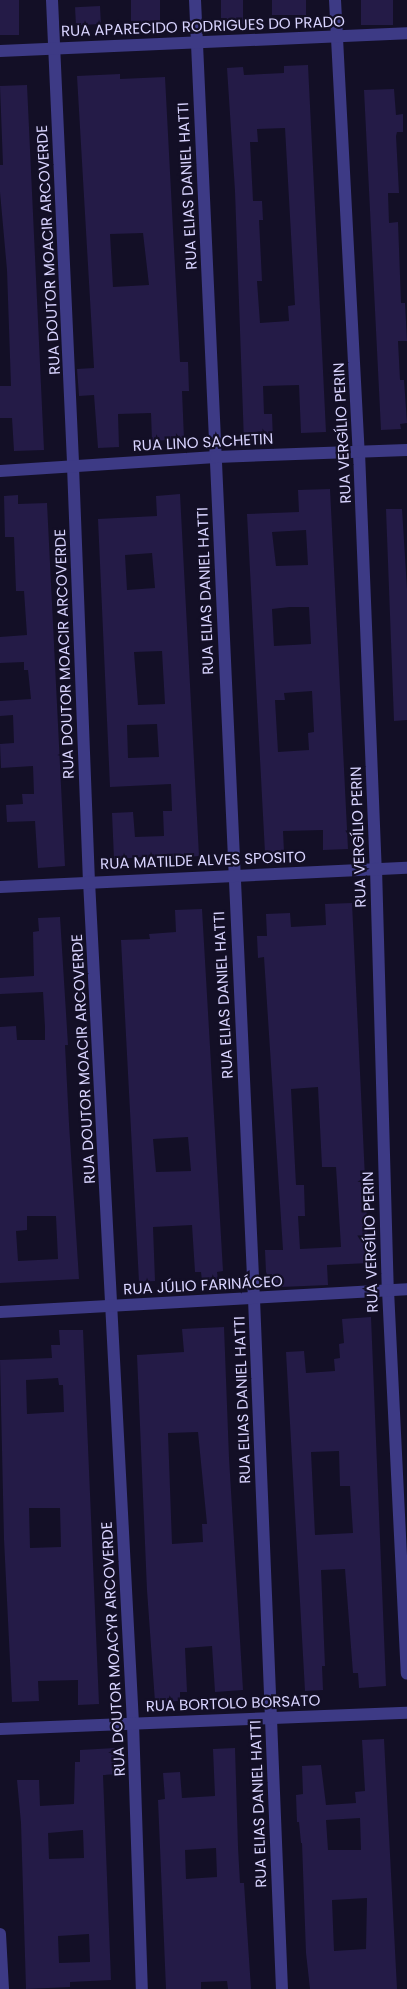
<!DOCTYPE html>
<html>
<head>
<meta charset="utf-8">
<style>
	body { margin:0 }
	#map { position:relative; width:407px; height:1989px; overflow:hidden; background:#130f26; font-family:Poppins,sans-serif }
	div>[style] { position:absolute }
	.building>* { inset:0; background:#241b47; transform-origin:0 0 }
	.minor>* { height:12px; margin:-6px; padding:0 6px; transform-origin:6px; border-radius:6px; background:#3d3a85 }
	span { translate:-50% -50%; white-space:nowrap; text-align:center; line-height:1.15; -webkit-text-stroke:4.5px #130f26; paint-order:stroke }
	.street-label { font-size:15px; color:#d9d4ff }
</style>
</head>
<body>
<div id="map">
	<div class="building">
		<i style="left:0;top:0;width:19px;height:35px"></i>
		<i style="left:131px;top:0;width:29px;height:25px"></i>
		<i style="left:221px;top:0;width:22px;height:24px"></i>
		<i style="left:272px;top:0;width:34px;height:15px"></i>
		<i style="left:361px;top:0;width:32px;height:25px"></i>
		<i style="left:100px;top:6px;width:18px;height:25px;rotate:87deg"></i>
		<i style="clip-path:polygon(evenodd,308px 65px,326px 432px,301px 433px,299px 385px,263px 386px,264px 414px,272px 414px,273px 440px,244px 442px,235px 191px,227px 68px,243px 67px,244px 75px,284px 73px,284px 66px,308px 65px,285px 128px,295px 305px,288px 306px,289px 321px,260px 323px,257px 281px,262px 281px,259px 220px,263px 220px,262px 201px,253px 201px,250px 142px,258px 142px,257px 129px,285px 128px)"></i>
		<i style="clip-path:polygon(evenodd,120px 74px,120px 79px,165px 77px,180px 362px,188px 362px,189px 391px,182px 391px,184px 439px,152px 441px,151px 413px,118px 414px,119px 447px,98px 448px,94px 395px,79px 396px,77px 369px,94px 368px,77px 76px,120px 74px,143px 233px,149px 285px,113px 287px,110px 234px,143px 233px)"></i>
		<i style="clip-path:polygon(27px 85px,44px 450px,14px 451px,12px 418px,0 418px,0 386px,11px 386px,7px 270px,0 192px,0 165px,3px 165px,0 86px)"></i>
		<i style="clip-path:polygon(394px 89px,396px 115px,403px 114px,403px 132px,397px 132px,396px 136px,399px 193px,388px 193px,389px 223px,398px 222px,401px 303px,405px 303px,407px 341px,398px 341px,400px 380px,404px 380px,407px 423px,400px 424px,401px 429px,381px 430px,364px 90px)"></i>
		<i style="clip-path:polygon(evenodd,330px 489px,348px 849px,323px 850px,323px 830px,283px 831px,284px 852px,265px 853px,247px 514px,299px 512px,298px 490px,330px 489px,306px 530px,308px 565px,276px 566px,272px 532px,306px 530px,330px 489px,290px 607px,309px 607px,311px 644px,274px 646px,272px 609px,290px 607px,330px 489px,312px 691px,314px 732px,308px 733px,309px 750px,278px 752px,275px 700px,285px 700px,284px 693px,312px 691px)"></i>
		<i style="clip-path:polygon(evenodd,180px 494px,199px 856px,145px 861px,145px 857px,114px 859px,112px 813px,133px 812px,135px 837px,164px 836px,163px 811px,172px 811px,171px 784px,110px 787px,98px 519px,157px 516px,156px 496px,180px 494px,152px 553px,155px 588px,127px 590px,125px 555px,152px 553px,180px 494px,162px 651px,165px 704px,138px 705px,134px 652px,162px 651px,180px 494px,157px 724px,159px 757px,128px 758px,127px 725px,157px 724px)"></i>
		<i style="clip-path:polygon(18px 495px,18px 504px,47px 503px,65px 866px,38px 868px,35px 821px,7px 822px,6px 805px,23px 804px,22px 794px,34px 794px,33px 766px,1px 768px,0 744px,14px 743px,13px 715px,0 716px,0 701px,31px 699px,28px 670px,24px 670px,24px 662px,0 663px,0 637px,27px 635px,24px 591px,16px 591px,14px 537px,5px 537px,4px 496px)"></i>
		<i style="clip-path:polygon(386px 509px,402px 509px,407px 589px,407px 720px,394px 721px)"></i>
		<i style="clip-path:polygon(evenodd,352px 903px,369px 1263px,327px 1265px,328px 1285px,281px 1287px,270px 1282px,266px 1272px,265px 1250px,283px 1250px,264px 957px,258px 958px,257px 936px,267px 936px,266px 914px,290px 913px,291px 927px,326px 925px,325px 904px,352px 903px,318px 1087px,322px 1167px,336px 1167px,341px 1247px,300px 1249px,298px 1216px,305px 1216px,304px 1185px,296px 1185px,291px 1089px,318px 1087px)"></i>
		<i style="clip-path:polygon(evenodd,202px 909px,223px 1271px,217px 1272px,218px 1280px,202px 1281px,201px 1272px,195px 1272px,192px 1225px,153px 1227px,155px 1281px,139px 1282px,121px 940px,150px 939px,149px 934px,176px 932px,175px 910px,202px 909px,188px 1137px,191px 1171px,156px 1172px,153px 1139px,188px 1137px)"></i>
		<i style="clip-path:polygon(evenodd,60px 917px,68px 1045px,65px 1045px,69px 1124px,79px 1279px,0 1283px,0 1027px,16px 1026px,17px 1040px,45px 1040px,45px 1027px,43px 992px,0 994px,0 978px,34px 976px,33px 932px,39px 931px,38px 918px,60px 917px,27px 1216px,56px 1216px,58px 1259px,18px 1261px,16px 1231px,27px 1230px,27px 1216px)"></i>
		<i style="clip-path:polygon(evenodd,371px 1317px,386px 1686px,359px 1688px,358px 1673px,353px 1673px,345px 1569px,321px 1570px,325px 1666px,322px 1666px,323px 1690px,305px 1691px,286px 1352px,304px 1351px,306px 1373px,335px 1371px,334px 1359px,340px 1358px,339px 1344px,344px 1343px,342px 1319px,371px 1317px,339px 1451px,340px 1486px,350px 1486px,353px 1533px,315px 1535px,311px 1452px,339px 1451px)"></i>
		<i style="clip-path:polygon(evenodd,224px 1327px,229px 1458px,243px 1690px,215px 1692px,212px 1646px,185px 1648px,187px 1692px,180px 1692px,180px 1701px,155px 1702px,147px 1590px,137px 1355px,184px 1352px,182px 1329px,224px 1327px,198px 1432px,207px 1524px,202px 1524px,203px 1542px,172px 1544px,168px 1433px,198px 1432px)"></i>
		<i style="clip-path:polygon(evenodd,59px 1330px,83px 1330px,99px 1704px,78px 1705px,78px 1680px,38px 1681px,39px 1701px,12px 1702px,4px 1539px,0 1360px,52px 1358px,51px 1345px,60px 1345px,59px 1330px,58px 1378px,59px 1385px,63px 1385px,64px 1412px,27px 1414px,26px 1380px,58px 1378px,59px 1330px,29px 1508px,60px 1508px,61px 1547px,30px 1548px,29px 1508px)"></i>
		<i style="clip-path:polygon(evenodd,384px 1739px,397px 1989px,310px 1989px,306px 1953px,302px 1843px,301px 1843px,299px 1822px,297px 1822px,296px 1795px,303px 1794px,302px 1766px,321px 1765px,326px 1805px,356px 1803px,355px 1792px,365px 1791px,362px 1740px,384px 1739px,360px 1818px,361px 1850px,328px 1850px,326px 1820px,360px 1818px,384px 1739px,367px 1898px,366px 1949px,334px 1951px,332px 1900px,367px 1898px)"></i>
		<i style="clip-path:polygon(evenodd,115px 1748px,116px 1774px,103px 1775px,111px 1980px,70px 1982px,70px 1987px,26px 1989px,21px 1823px,17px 1780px,39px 1780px,40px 1806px,74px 1804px,75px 1762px,80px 1762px,80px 1750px,115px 1748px,83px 1830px,84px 1858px,49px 1859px,48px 1833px,83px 1830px,115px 1748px,89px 1934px,90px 1962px,59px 1963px,58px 1936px,89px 1934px)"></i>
		<i style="clip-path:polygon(evenodd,235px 1748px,238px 1847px,240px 1883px,244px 1883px,251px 1989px,228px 1989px,227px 1981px,201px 1982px,201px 1989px,166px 1989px,158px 1800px,165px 1799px,163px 1773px,180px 1772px,182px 1798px,215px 1796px,213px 1749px,235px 1748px,216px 1848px,217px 1877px,186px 1879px,185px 1850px,216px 1848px)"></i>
	</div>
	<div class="minor">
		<i style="left:52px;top:0;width:466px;rotate:87.4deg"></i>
		<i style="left:73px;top:466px;width:415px;rotate:87.8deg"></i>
		<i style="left:89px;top:881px;width:843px;rotate:87.01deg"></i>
		<i style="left:133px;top:1723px;width:266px;rotate:88.1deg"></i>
		<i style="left:195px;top:0;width:1300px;rotate:87.4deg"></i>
		<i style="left:254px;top:1299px;width:691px;rotate:87.68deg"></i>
		<i style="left:335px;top:0;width:453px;rotate:87deg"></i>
		<i style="left:359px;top:452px;width:416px;rotate:87.7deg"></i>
		<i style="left:376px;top:868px;width:422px;rotate:88.4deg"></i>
		<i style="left:388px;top:1290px;width:384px;rotate:87.2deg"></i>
		<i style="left:0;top:51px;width:407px;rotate:-2.5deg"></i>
		<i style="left:0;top:471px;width:216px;rotate:-3.7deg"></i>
		<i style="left:216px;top:457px;width:191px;rotate:-2.1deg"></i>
		<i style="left:0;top:887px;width:407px;rotate:-2.7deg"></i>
		<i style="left:0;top:1312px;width:408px;rotate:-3.2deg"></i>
		<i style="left:0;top:1729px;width:407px;rotate:-2.3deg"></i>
		<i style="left:0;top:1934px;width:55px;rotate:86.9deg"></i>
	</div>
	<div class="street-label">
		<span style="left:203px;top:26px;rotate:-2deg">RUA APARECIDO RODRIGUES DO PRADO</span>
		<span style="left:187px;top:186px;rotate:-93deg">RUA ELIAS DANIEL HATTI</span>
		<span style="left:48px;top:250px;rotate:-93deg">RUA DOUTOR MOACIR ARCOVERDE</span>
		<span style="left:342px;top:433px;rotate:-93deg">RUA VERGÍLIO PERIN</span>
		<span style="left:203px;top:442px;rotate:-3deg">RUA LINO SACHETIN</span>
		<span style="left:205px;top:591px;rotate:-92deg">RUA ELIAS DANIEL HATTI</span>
		<span style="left:64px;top:654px;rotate:-92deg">RUA DOUTOR MOACIR ARCOVERDE</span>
		<span style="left:358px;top:837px;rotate:-92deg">RUA VERGÍLIO PERIN</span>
		<span style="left:203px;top:860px;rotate:-2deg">RUA MATILDE ALVES SPOSITO</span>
		<span style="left:223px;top:995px;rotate:-93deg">RUA ELIAS DANIEL HATTI</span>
		<span style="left:83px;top:1059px;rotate:-93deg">RUA DOUTOR MOACIR ARCOVERDE</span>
		<span style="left:370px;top:1242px;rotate:-92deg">RUA VERGÍLIO PERIN</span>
		<span style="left:203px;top:1285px;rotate:-3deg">RUA JÚLIO FARINÁCEO</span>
		<span style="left:242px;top:1400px;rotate:-92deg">RUA ELIAS DANIEL HATTI</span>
		<span style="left:113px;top:1649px;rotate:-93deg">RUA DOUTOR MOACYR ARCOVERDE</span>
		<span style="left:233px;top:1703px;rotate:-2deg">RUA BORTOLO BORSATO</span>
		<span style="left:258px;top:1804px;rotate:-92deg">RUA ELIAS DANIEL HATTI</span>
	</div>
</div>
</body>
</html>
